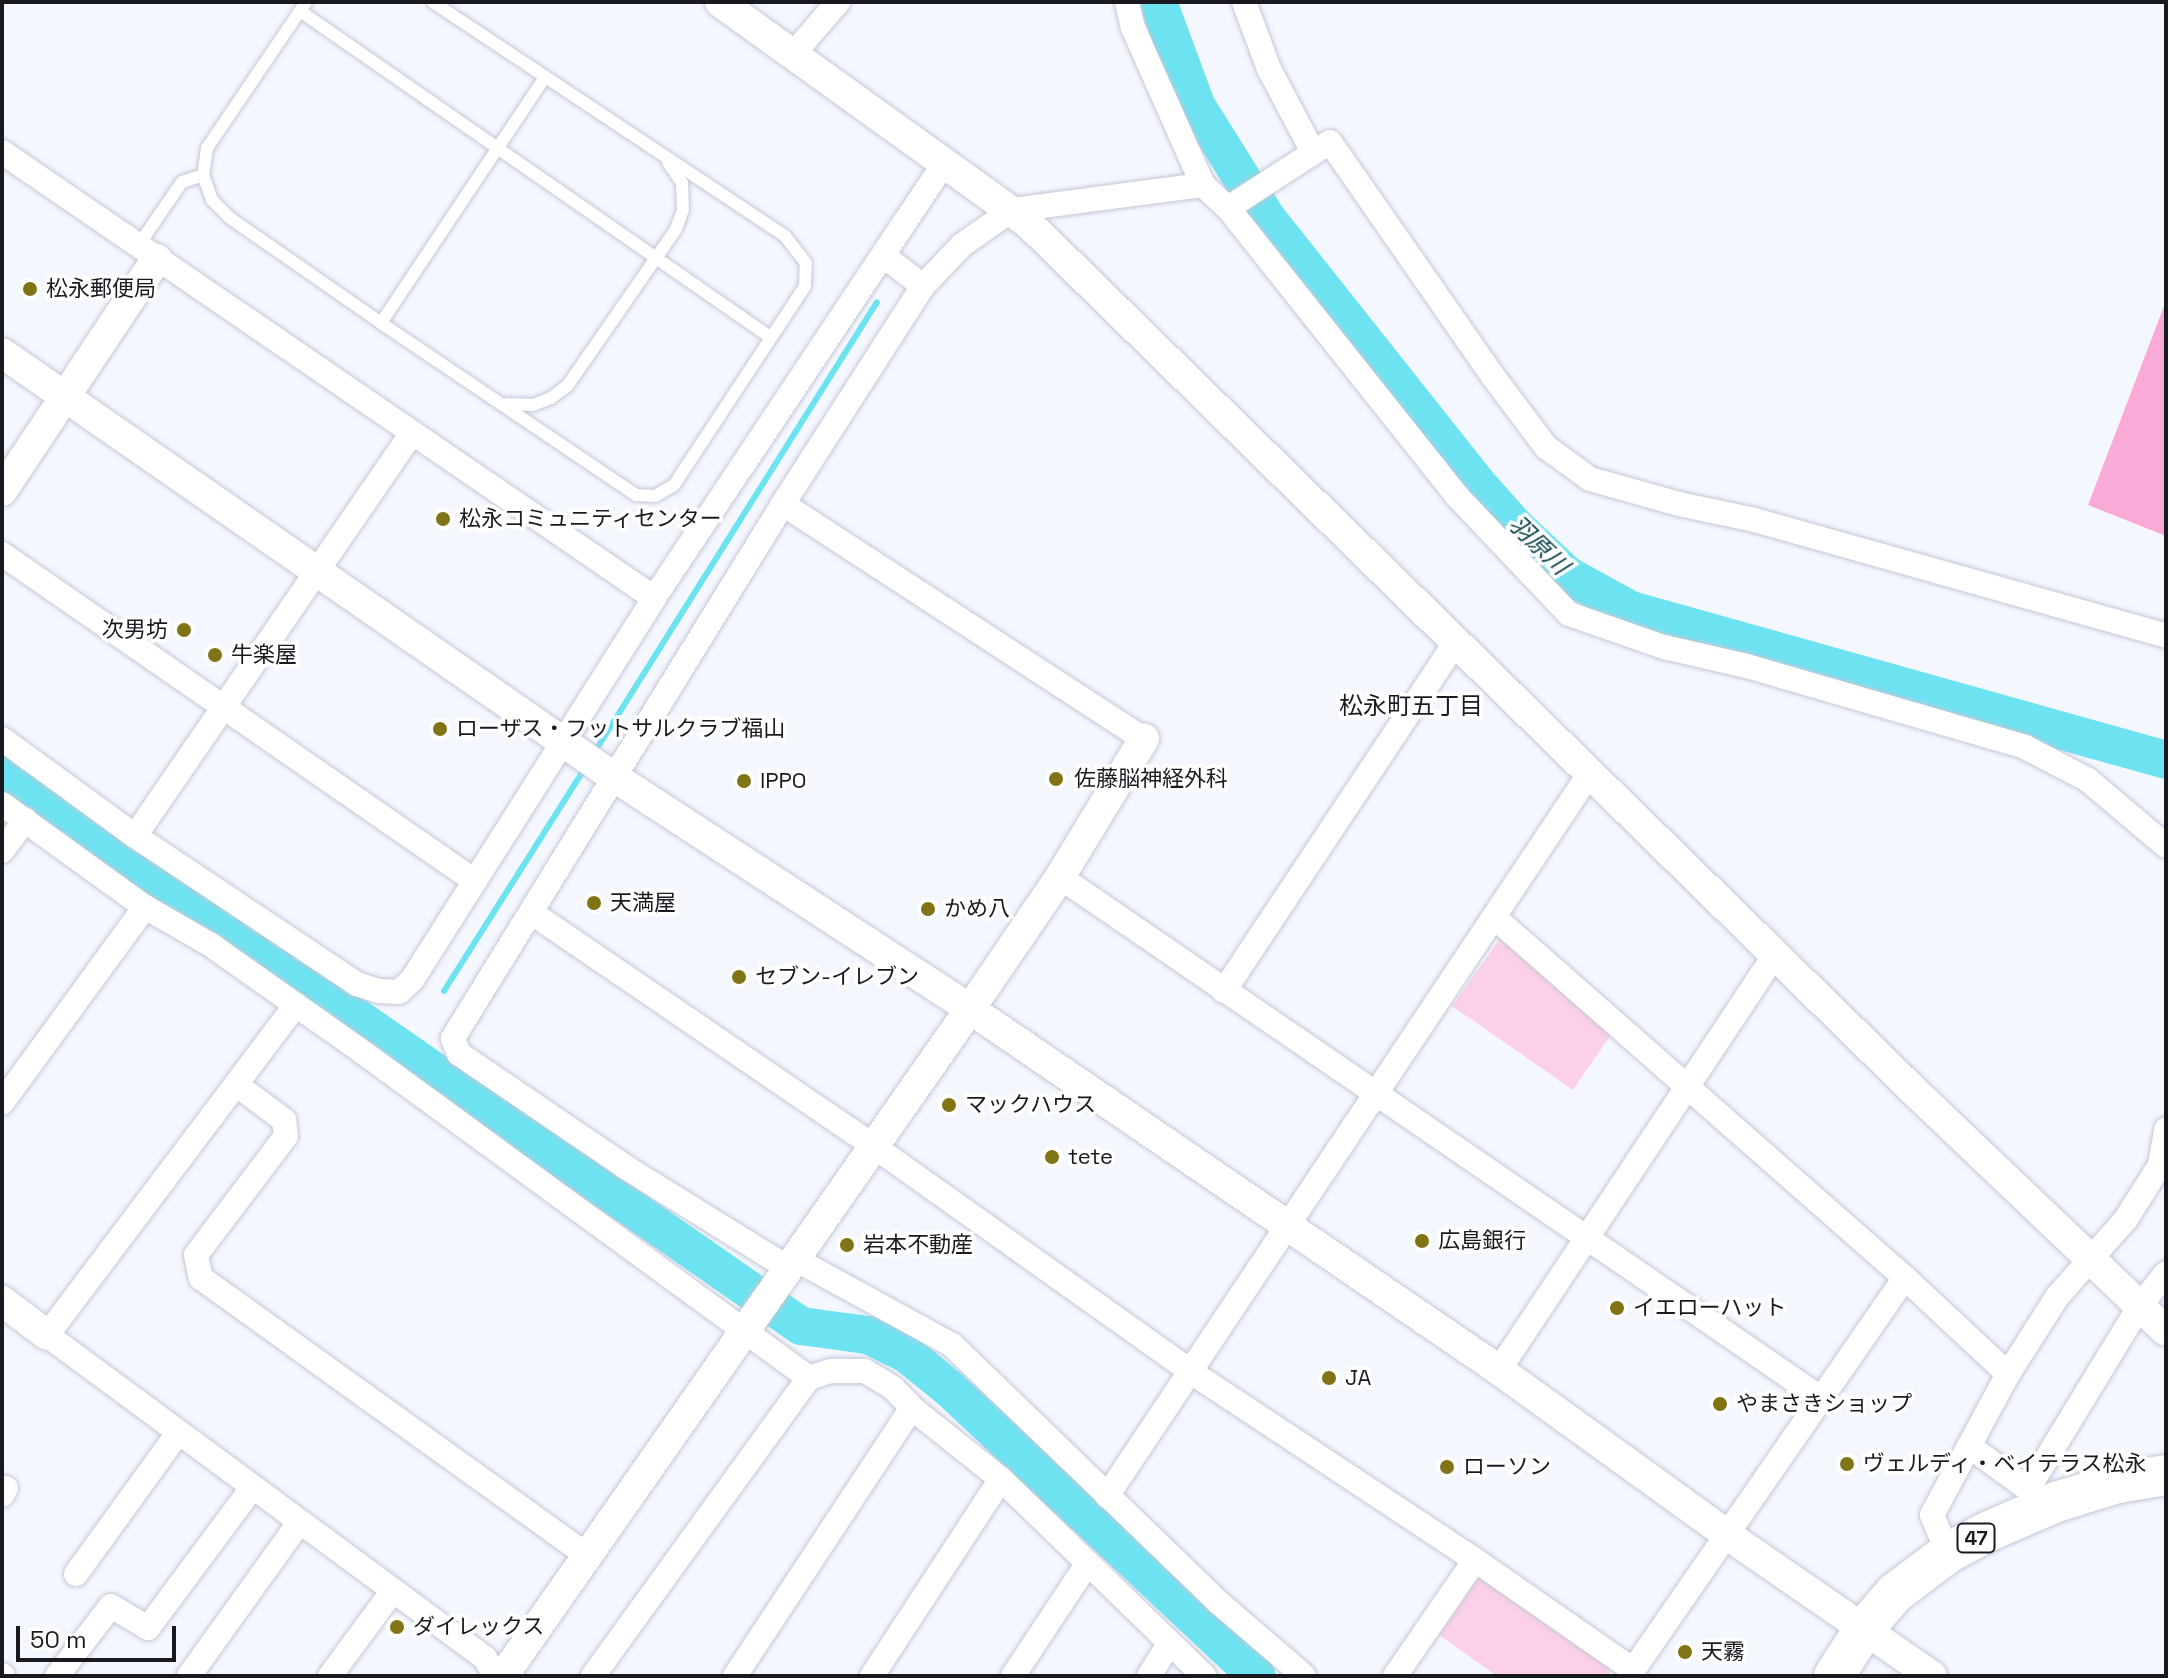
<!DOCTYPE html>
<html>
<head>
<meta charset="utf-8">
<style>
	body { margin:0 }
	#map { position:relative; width:2168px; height:1678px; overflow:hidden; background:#f5f7fe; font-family:"Space Grotesk","Noto Sans JP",sans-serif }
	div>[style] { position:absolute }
	.green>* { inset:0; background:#fcd0e7 }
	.forest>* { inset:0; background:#faaad6 }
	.stream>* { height:6px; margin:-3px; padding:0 3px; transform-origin:3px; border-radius:3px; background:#6de3f1 }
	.river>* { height:38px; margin:-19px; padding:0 19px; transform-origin:19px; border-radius:19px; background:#6de3f1 }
	.roads { filter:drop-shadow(0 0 2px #c3c7d8) drop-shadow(0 0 2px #c3c7d8) }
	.service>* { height:12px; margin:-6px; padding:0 6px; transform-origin:6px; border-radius:6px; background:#fff }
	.minor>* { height:24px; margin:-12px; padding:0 12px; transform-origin:12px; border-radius:12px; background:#fff }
	.tertiary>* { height:30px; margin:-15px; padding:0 15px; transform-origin:15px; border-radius:15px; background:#fff }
	.primary>* { height:40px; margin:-20px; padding:0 20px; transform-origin:20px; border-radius:20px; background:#fff }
	.dots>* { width:22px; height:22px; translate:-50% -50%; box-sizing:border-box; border:4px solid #fff; border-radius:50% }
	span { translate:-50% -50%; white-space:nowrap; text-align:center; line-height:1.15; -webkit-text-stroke:7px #fff; paint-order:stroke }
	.shield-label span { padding:2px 6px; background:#fff; border:2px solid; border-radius:6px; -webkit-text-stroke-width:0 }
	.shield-label { font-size:20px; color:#191a20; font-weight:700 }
	.poi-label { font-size:22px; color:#191a20 }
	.left { translate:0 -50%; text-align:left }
	.right { translate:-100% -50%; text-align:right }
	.water-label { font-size:24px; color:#0c444a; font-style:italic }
	.neighbourhood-label { font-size:24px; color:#191a20 }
	.frame { position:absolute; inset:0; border:4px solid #191a20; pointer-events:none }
	.scale { position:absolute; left:16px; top:1626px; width:160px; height:36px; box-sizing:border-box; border:4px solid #191a20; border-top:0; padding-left:10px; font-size:24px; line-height:28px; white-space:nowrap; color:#191a20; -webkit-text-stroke:6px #fff; paint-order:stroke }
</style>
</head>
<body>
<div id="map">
	<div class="green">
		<i style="clip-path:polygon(1502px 936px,1612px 1033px,1573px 1090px,1452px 1006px)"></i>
		<i style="clip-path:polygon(1479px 1577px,1609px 1667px,1610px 1676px,1497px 1676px,1439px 1635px)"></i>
	</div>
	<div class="forest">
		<i style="clip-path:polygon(2166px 301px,2166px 536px,2088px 505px)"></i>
	</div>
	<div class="stream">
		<i style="left:594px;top:753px;width:532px;rotate:-57.89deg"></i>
		<i style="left:444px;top:991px;width:266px;rotate:-57.7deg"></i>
	</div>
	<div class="river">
		<i style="left:1158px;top:2px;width:110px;rotate:69.7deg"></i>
		<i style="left:1196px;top:105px;width:132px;rotate:58deg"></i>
		<i style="left:1266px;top:217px;width:337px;rotate:51.6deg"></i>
		<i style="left:1475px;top:481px;width:60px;rotate:48.4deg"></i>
		<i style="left:1515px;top:526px;width:71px;rotate:43.3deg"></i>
		<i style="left:1567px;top:575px;width:73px;rotate:28.7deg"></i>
		<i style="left:1631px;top:610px;width:556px;rotate:15.66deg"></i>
		<i style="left:2px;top:771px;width:973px;rotate:34.78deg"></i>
		<i style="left:801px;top:1326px;width:68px;rotate:7.7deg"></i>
		<i style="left:868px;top:1335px;width:43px;rotate:26deg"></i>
		<i style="left:907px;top:1354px;width:55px;rotate:39.1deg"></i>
		<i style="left:950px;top:1389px;width:420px;rotate:43.1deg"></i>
	</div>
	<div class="roads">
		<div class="service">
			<i style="left:306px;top:2px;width:176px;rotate:124.1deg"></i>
			<i style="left:207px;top:148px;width:27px;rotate:98deg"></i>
			<i style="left:203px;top:175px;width:27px;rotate:70deg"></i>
			<i style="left:212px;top:200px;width:25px;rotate:45deg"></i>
			<i style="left:230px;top:218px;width:184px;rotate:34.8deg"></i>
			<i style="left:381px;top:323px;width:308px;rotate:34deg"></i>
			<i style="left:636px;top:495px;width:19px;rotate:3deg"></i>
			<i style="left:655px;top:496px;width:22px;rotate:-30deg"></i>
			<i style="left:674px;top:485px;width:238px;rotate:-56.6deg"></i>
			<i style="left:805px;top:286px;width:23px;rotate:-88deg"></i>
			<i style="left:806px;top:263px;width:34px;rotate:-128deg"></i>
			<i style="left:785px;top:236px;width:423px;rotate:-146.4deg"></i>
			<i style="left:300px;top:11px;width:572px;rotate:34.75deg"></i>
			<i style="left:138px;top:246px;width:78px;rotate:-55.5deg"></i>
			<i style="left:182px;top:182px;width:22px;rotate:-18deg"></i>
			<i style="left:381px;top:323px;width:296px;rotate:-56.3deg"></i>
			<i style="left:507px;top:404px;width:26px;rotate:2deg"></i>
			<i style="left:533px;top:405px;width:19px;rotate:-21deg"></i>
			<i style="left:551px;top:398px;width:21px;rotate:-37deg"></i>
			<i style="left:568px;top:385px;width:190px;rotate:-55.3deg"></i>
			<i style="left:676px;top:229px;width:20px;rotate:-70deg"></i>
			<i style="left:683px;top:210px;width:27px;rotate:-92deg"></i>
			<i style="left:682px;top:183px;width:25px;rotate:-124deg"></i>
		</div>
		<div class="minor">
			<i style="left:1244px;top:2px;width:72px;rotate:69.5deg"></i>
			<i style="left:1269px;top:69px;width:94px;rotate:62.1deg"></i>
			<i style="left:793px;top:54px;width:69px;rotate:-49.1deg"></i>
			<i style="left:2px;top:152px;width:790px;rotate:34.37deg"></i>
			<i style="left:1203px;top:185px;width:34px;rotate:43deg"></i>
			<i style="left:1228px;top:208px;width:367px;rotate:51.5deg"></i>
			<i style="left:1456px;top:495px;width:164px;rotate:46.5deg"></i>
			<i style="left:1569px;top:614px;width:101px;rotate:19.2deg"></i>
			<i style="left:1664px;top:647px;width:85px;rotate:12.9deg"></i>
			<i style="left:1747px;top:666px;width:290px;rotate:16.2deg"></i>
			<i style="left:2025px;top:747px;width:71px;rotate:27.6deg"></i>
			<i style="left:2088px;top:780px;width:102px;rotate:40.2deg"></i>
			<i style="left:1228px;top:208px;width:121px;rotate:-32.9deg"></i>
			<i style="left:1330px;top:142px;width:284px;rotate:55.2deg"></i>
			<i style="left:1492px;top:375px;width:90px;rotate:53.1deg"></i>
			<i style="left:1546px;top:447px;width:54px;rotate:36deg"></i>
			<i style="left:1590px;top:479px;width:92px;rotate:15.7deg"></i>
			<i style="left:1679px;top:504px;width:74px;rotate:11.8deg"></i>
			<i style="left:1751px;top:519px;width:431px;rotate:15.7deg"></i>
			<i style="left:884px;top:256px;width:49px;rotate:37.6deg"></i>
			<i style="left:783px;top:504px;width:431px;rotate:33.1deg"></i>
			<i style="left:2px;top:554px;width:575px;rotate:34.66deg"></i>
			<i style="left:2px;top:739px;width:165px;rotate:36.1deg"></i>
			<i style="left:135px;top:836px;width:267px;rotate:33.7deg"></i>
			<i style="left:357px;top:984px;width:23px;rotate:18deg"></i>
			<i style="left:379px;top:991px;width:20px;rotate:3deg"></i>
			<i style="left:399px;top:992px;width:18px;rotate:-43deg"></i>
			<i style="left:412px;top:980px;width:452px;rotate:-57.6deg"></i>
			<i style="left:654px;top:598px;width:524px;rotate:-56.28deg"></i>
			<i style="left:2px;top:804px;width:176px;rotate:35.8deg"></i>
			<i style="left:145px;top:907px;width:76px;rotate:29.9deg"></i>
			<i style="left:211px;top:945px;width:187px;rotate:35.2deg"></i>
			<i style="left:364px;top:1053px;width:551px;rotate:36.14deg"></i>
			<i style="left:135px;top:836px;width:487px;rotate:-55.5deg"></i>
			<i style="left:2px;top:851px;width:39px;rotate:-53deg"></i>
			<i style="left:1060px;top:877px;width:924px;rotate:34.41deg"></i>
			<i style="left:532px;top:913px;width:412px;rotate:34.3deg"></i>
			<i style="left:872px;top:1145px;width:392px;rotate:35.4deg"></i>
			<i style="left:1191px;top:1372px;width:341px;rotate:33.5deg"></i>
			<i style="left:1475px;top:1560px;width:193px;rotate:34.8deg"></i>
			<i style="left:1494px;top:917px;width:547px;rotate:41.29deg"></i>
			<i style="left:1905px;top:1278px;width:141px;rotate:43deg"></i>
			<i style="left:1224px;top:991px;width:419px;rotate:-56.4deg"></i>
			<i style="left:295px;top:1006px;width:412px;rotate:127deg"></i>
			<i style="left:47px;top:1335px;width:544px;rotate:36.41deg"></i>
			<i style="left:485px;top:1658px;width:21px;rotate:61deg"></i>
			<i style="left:237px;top:1085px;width:59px;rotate:36.7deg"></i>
			<i style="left:284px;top:1120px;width:16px;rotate:83deg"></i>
			<i style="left:286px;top:1136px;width:149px;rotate:127.1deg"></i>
			<i style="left:196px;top:1255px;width:24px;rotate:78deg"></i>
			<i style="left:201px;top:1278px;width:477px;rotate:35.7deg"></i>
			<i style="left:2px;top:1103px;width:243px;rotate:-53.9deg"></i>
			<i style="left:795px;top:1259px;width:179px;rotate:28.7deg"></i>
			<i style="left:952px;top:1345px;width:370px;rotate:44deg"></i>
			<i style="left:1218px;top:1602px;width:113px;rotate:40.7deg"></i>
			<i style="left:788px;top:1268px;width:190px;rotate:-148.2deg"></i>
			<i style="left:627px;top:1168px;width:203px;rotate:-145.8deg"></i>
			<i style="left:459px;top:1054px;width:17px;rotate:-111deg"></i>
			<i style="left:453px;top:1038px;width:628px;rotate:-58.28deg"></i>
			<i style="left:783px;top:504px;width:259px;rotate:-57.3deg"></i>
			<i style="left:923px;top:286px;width:57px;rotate:-46.4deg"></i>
			<i style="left:962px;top:245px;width:61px;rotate:-35deg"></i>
			<i style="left:1012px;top:210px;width:193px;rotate:-7.5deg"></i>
			<i style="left:1203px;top:185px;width:172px;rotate:-114deg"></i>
			<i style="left:1133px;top:28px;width:27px;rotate:-103deg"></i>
			<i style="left:1499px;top:1370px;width:499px;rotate:-56.4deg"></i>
			<i style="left:1969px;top:1446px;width:73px;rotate:36.1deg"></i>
			<i style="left:2028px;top:1489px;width:213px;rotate:-58.6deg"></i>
			<i style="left:2139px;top:1307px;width:43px;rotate:-51.5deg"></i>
			<i style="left:2px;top:1495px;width:8px;rotate:-60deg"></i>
			<i style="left:1107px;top:1496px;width:869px;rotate:-56.26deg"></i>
			<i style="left:1948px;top:1553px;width:41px;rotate:-112.8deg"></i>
			<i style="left:1932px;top:1515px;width:160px;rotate:-61.7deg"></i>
			<i style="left:2008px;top:1374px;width:91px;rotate:-57.5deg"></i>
			<i style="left:2057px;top:1297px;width:104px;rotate:-48.5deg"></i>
			<i style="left:2126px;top:1219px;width:64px;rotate:-57.8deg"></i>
			<i style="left:2160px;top:1165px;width:36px;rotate:-80deg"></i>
			<i style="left:76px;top:1574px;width:174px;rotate:-54.1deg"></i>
			<i style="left:2px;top:1675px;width:1px;rotate:45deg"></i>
			<i style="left:57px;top:1676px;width:88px;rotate:-52.4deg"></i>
			<i style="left:111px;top:1606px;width:43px;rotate:30.7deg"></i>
			<i style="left:148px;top:1628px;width:174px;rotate:-53.4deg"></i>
			<i style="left:189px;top:1676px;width:188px;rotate:-54.3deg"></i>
			<i style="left:330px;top:1676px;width:104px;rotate:-53.6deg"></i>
			<i style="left:593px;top:1676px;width:368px;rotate:-54.1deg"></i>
			<i style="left:809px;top:1378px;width:23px;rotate:-18deg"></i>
			<i style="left:831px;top:1371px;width:34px"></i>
			<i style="left:865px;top:1371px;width:33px;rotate:31deg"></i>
			<i style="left:893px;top:1388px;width:28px;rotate:46deg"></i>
			<i style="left:912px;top:1408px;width:114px;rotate:38.6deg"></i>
			<i style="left:1001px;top:1479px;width:283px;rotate:44.1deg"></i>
			<i style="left:735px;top:1676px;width:321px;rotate:-56.6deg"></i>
			<i style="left:872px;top:1676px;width:235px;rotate:-56.8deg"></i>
			<i style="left:1013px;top:1676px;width:134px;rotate:-56.5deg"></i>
			<i style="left:1149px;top:1676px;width:39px;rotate:-58deg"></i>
			<i style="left:1395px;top:1676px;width:141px;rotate:-55.4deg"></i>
			<i style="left:1629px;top:1676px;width:484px;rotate:-55.3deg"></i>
		</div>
		<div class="tertiary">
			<i style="left:720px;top:2px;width:380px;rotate:35.7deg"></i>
			<i style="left:1029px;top:224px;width:1238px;rotate:44.41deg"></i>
			<i style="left:1913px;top:1090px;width:349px;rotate:43.6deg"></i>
			<i style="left:2px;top:353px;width:734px;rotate:34.73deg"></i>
			<i style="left:605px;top:771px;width:436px;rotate:33.1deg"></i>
			<i style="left:970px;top:1009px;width:640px;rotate:34.31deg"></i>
			<i style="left:1499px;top:1370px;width:280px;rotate:35.8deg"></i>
			<i style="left:1726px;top:1534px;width:250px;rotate:34.6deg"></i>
			<i style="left:2px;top:491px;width:279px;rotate:-56.3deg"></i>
			<i style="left:2px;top:1301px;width:56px;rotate:37.1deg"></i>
			<i style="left:503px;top:1676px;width:814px;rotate:-55deg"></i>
			<i style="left:970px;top:1009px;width:160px;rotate:-55.7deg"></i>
			<i style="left:1060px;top:877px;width:162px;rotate:-58.7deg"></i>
		</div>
		<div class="primary">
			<i style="left:1834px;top:1676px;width:56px;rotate:-57.4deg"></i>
			<i style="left:1864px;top:1629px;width:48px;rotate:-49.3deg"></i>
			<i style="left:1895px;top:1593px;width:66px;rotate:-37deg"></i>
			<i style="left:1948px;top:1553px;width:44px;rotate:-28.3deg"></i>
			<i style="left:1987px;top:1532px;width:75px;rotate:-23.5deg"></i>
			<i style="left:2056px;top:1502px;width:65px;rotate:-17deg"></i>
			<i style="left:2118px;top:1483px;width:49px;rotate:-9.5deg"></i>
		</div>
	</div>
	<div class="dots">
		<i style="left:30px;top:289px;background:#807417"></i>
		<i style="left:443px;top:519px;background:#807417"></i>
		<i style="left:184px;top:630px;background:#807417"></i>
		<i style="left:215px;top:655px;background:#807417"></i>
		<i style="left:440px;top:729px;background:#807417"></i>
		<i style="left:1056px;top:779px;background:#807417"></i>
		<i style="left:744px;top:781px;background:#807417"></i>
		<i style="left:594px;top:903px;background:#807417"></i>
		<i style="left:928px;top:909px;background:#807417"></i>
		<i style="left:739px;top:977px;background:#807417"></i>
		<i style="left:949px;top:1105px;background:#807417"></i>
		<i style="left:1052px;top:1157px;background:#807417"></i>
		<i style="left:1422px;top:1241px;background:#807417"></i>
		<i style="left:847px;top:1245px;background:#807417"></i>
		<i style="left:1617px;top:1308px;background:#807417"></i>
		<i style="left:1329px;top:1378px;background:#807417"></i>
		<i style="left:1720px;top:1404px;background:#807417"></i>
		<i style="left:1847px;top:1464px;background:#807417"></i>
		<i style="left:1447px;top:1467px;background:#807417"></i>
		<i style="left:397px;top:1627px;background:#807417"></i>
		<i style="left:1685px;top:1652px;background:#807417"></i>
	</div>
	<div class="shield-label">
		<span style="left:1976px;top:1538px">47</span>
	</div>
	<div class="poi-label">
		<span class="left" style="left:46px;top:289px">松永郵便局</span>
		<span class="left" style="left:459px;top:519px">松永コミュニティセンター</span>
		<span class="right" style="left:168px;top:630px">次男坊</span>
		<span class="left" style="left:231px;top:655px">牛楽屋</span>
		<span class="left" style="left:456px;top:729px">ローザス・フットサルクラブ福山</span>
		<span class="left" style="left:1074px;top:779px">佐藤脳神経外科</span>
		<span class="left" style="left:760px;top:781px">IPPO</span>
		<span class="left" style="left:610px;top:903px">天満屋</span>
		<span class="left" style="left:944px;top:909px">かめ八</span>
		<span class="left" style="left:755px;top:977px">セブン-イレブン</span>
		<span class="left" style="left:965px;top:1105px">マックハウス</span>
		<span class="left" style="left:1068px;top:1157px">tete</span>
		<span class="left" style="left:1438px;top:1241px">広島銀行</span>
		<span class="left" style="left:863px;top:1245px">岩本不動産</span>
		<span class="left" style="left:1633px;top:1308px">イエローハット</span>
		<span class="left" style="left:1345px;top:1378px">JA</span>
		<span class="left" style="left:1736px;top:1404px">やまさきショップ</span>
		<span class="left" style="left:1863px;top:1464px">ヴェルディ・ベイテラス松永</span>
		<span class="left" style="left:1463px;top:1467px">ローソン</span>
		<span class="left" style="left:413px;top:1627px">ダイレックス</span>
		<span class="left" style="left:1701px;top:1652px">天霧</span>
	</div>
	<div class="water-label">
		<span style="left:1539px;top:545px;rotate:44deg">羽原川</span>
	</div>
	<div class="neighbourhood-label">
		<span style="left:1411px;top:706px">松永町五丁目</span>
	</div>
	<div class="frame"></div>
	<div class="scale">50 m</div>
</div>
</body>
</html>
